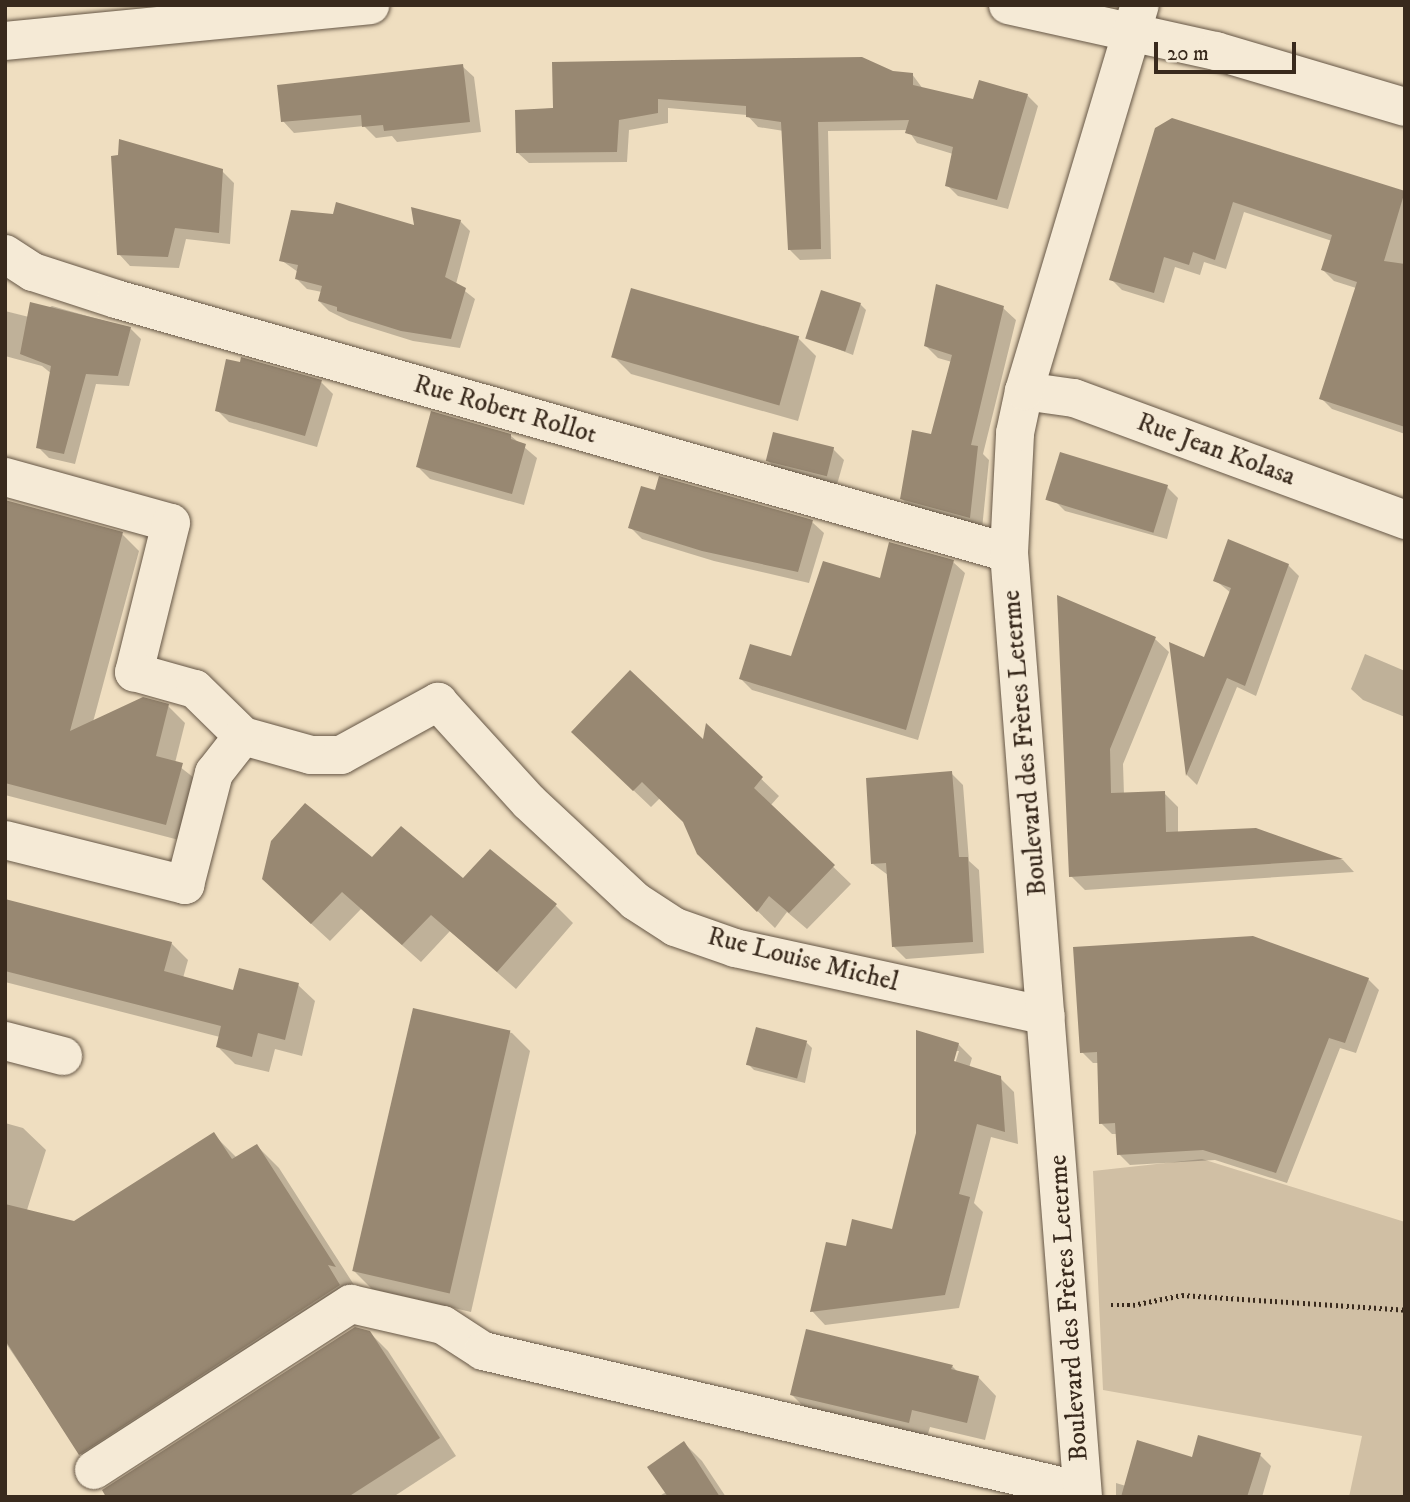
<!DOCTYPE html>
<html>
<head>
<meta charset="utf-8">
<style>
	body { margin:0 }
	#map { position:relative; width:1410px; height:1502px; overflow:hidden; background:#efdec0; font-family:"IM FELL DW Pica",serif }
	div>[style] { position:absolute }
	.green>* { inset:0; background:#d0bfa4 }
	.shadow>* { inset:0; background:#0003 }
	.building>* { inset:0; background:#988872; transform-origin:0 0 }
	.path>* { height:4.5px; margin-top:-2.25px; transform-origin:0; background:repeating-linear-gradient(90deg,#392a1d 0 2px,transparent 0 5.5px) }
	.roads { filter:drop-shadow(0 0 2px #665746) drop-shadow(0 0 2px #665746) }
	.minor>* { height:38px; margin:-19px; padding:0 19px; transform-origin:19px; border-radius:19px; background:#f5ead6 }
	span { translate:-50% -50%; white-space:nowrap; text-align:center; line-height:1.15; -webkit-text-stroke:5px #f5ead6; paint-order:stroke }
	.street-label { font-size:26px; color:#392a1d }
	.frame { position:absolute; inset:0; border:7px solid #392a1d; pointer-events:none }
	.scale { position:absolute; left:1154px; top:42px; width:142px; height:32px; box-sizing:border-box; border:4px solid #392a1d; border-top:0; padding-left:9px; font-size:21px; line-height:24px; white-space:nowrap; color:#392a1d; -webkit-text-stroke:5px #f5ead6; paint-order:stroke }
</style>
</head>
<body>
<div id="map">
	<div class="green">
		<i style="clip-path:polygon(1202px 1159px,1405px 1222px,1405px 1497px,1349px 1497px,1362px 1436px,1103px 1390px,1093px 1171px)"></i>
	</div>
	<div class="shadow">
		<i style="clip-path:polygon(462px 66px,474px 77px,481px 132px,397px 142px,392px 136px,376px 138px,364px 126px,294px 133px,283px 121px)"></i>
		<i style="clip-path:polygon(892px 73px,912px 74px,923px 89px,974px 101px,1027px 95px,1038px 106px,1008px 209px,958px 196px,947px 185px,953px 154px,917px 143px,908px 130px,828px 131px,831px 259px,800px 260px,790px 250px,784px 131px,758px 127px,747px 115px,668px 108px,668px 123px,629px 130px,627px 162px,529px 163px,518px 153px,516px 112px)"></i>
		<i style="clip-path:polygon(1172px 120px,1405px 192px,1405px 434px,1332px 409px,1321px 398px,1356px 288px,1334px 281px,1323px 270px,1332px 241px,1244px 212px,1226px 269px,1204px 262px,1200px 275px,1175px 267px,1164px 303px,1122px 290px,1111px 279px)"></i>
		<i style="clip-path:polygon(222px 171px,234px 183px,230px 244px,186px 239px,179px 268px,130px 266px,119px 254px)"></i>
		<i style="clip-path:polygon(460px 221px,470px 231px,456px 284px,475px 299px,460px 348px,413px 341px,349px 321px,329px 311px,319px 301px,322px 292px,307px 289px,297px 279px,298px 272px,281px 260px,416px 227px)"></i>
		<i style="clip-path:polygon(860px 304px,866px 310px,853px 355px,809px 338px)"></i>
		<i style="clip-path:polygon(52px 306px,130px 328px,141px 339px,129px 386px,96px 384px,75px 464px,49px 458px,38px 447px,52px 374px,42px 366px,5px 356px,5px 311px,29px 317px)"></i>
		<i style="clip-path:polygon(1003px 308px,1016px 320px,983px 454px,989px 460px,982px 529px,914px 511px,902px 499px,932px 437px,952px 362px,938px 358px,926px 346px)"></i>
		<i style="clip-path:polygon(798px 338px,816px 356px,798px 421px,631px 374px,613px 356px)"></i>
		<i style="clip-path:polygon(321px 382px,333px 394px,317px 447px,229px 422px,217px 410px)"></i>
		<i style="clip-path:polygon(511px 436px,537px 458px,524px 505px,430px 479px,418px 467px)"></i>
		<i style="clip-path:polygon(833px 449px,844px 460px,836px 488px,779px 472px,768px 461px)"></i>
		<i style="clip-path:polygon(1167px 487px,1178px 498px,1167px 539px,1065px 511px,1054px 500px)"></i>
		<i style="clip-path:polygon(656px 492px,812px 522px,824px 533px,809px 583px,714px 561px,642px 539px,630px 527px)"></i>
		<i style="clip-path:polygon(5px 501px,122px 534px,139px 551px,93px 722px,168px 706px,185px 723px,175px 763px,198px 781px,183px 841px,5px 795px)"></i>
		<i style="clip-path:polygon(953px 562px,965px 573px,918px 740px,752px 690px,741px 679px,792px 658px,881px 580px)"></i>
		<i style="clip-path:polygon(1288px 565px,1299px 576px,1256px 696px,1237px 687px,1197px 785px,1187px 775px,1171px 645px,1204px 659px,1231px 593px,1215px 580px)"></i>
		<i style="clip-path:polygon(1058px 598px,1155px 639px,1169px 652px,1123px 764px,1124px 795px,1164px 793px,1178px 807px,1178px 833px,1256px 829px,1343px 860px,1354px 872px,1085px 890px,1071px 876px)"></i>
		<i style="clip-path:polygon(1365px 654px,1405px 671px,1405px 717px,1363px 700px,1351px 689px)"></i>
		<i style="clip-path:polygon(707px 727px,779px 796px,770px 806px,851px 884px,807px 929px,787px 912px,775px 928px,716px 871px,684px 821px,660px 798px,651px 807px,590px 749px,704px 742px)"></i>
		<i style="clip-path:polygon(951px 773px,963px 785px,969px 861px,979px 870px,984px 953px,906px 959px,894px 947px,888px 875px,873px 864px)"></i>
		<i style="clip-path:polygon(372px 859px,555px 905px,573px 923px,516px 989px,450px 931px,421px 962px,361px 909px,330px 941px,282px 897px)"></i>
		<i style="clip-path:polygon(5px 901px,171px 943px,188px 960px,183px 978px,234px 992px,298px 985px,315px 1001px,302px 1056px,275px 1049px,269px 1072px,235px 1064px,218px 1047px,220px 1037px,5px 982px)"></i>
		<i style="clip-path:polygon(1368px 979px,1379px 990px,1356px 1053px,1340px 1048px,1287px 1183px,1215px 1160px,1130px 1165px,1119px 1154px,1118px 1134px,1112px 1134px,1101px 1123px,1099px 1063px,1093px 1063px,1082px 1052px)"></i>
		<i style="clip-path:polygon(414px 1010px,512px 1033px,530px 1051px,471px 1312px,372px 1289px,354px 1271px)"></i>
		<i style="clip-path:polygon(evenodd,917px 1033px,958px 1044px,972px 1058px,969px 1068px,1000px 1078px,1014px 1092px,1018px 1144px,991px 1137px,974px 1203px,983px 1212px,959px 1308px,825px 1325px,812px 1311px,828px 1244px,847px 1248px,853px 1221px,894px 1231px,918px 1133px,917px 1033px,955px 1051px,959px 1051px,953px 1070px,950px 1069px,955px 1051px)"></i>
		<i style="clip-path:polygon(807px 1043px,812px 1048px,805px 1083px,754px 1070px,748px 1064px)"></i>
		<i style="clip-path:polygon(5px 1123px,23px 1128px,46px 1150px,27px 1210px,74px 1223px,213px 1134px,237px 1158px,257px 1146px,279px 1168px,356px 1288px,103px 1476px,81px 1454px,5px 1342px)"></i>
		<i style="clip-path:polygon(369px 1332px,388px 1351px,456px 1456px,393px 1497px,108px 1497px)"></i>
		<i style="clip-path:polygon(952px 1366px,959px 1373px,978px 1377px,996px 1396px,985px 1440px,930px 1427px,926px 1440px,810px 1413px,792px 1395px)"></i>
		<i style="clip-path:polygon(684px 1443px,702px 1461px,726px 1497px,658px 1497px,666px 1492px)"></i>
		<i style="clip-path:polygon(1260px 1455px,1271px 1466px,1262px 1497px,1116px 1497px,1116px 1483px,1126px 1486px,1193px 1459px)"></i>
	</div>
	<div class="building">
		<i style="clip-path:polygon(862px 57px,893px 71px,913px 73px,913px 85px,973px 99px,979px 80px,1028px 94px,997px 200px,945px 186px,953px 147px,905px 133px,909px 120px,818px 122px,821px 249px,788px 250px,781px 122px,746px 117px,746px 106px,658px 99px,658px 113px,619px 120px,617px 152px,516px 153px,515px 110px,553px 108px,552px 62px)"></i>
		<i style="clip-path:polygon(463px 64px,470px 122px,384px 131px,383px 125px,362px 127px,361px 115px,281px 122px,277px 85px)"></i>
		<i style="clip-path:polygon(1172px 118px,1405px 191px,1384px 261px,1405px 264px,1405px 427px,1319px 399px,1357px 282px,1321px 270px,1332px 235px,1233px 202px,1215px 260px,1193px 252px,1189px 265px,1164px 257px,1154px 293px,1109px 280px,1155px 128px)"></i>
		<i style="clip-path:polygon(119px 139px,223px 169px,219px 233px,175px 228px,168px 257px,117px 255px,111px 156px,118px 155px)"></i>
		<i style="clip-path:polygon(336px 202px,414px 225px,411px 207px,461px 220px,445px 277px,466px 288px,451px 339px,401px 331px,337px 311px,337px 307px,318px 301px,322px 286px,295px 279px,298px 265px,279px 261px,291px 210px,333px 214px)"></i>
		<i style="clip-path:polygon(936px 284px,1004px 306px,971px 445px,978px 446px,970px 518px,900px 499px,912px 430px,931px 434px,952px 355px,924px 346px)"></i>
		<i style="left:631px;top:288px;width:175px;height:72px;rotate:16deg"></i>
		<i style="left:821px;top:290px;width:42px;height:51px;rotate:18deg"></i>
		<i style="clip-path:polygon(30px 302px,131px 327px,118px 376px,86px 374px,64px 454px,36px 448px,51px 366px,20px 354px)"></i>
		<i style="clip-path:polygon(241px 357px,322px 380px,305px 436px,215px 411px,226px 359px,240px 362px)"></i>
		<i style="clip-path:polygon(431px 411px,511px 434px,511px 439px,526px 444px,512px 494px,416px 467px)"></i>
		<i style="left:773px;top:432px;width:63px;height:30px;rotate:14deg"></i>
		<i style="left:1060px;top:452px;width:113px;height:50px;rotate:17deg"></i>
		<i style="clip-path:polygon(659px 476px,813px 520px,798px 572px,702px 551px,628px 528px,641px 486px,655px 490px)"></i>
		<i style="clip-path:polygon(5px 500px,123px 532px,70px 731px,143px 697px,169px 704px,156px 756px,183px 763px,166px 825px,5px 783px)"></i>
		<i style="clip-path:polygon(1228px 539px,1289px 564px,1245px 686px,1227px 678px,1186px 776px,1169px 642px,1204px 657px,1231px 588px,1213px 581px)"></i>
		<i style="clip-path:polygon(889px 542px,954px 560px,906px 730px,739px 679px,750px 644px,791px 656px,823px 561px,880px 578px)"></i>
		<i style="clip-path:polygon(1057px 595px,1156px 637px,1110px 749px,1111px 793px,1165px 791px,1166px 832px,1256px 828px,1343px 859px,1069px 877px)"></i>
		<i style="clip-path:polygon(630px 670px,703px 739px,706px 723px,763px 777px,754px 788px,835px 865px,789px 913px,769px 896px,757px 912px,697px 854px,683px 822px,642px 782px,633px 791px,571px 732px)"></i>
		<i style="clip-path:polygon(952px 771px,959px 857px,968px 857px,973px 942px,892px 947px,886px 863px,871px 864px,866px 778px)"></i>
		<i style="clip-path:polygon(305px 803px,372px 857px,401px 826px,463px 878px,490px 849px,557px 904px,497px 972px,431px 915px,402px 945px,342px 892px,311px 924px,262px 879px,271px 841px)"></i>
		<i style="clip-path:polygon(5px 899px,172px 942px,164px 971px,233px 990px,239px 968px,299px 983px,285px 1040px,258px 1033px,252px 1057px,216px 1047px,221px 1026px,5px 971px)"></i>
		<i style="clip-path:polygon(1253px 936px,1369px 978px,1345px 1043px,1329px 1038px,1276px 1173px,1203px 1150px,1117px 1155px,1115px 1123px,1099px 1124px,1097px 1052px,1080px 1053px,1073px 947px)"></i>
		<i style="left:413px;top:1008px;width:100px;height:270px;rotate:13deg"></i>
		<i style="left:756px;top:1027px;width:53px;height:39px;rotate:15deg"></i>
		<i style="clip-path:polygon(916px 1030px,959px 1043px,954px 1061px,1001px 1076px,1005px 1132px,977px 1124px,959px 1194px,970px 1197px,945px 1295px,810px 1312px,826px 1242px,846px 1246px,852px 1219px,892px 1229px,916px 1133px)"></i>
		<i style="clip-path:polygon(214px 1132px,232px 1159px,257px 1144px,336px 1267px,328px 1265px,340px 1285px,79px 1455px,5px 1340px,5px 1204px,74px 1221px)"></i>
		<i style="clip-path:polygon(355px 1327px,370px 1331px,440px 1438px,348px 1497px,106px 1497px,102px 1490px)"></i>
		<i style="clip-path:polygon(806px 1329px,953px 1365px,951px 1369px,979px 1376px,967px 1423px,912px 1410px,909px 1423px,790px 1395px)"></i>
		<i style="clip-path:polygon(1198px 1435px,1261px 1453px,1247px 1497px,1121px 1497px,1137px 1440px,1192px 1457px)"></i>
		<i style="clip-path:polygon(684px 1441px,720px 1497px,668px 1497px,647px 1467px)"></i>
	</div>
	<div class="path">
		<i style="left:1111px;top:1305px;width:22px"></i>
		<i style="left:1133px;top:1305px;width:50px;rotate:-11.5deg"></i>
		<i style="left:1182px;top:1295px;width:224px;rotate:3.8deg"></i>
	</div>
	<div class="roads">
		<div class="minor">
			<i style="left:1008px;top:5px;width:213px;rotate:12.5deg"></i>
			<i style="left:1216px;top:51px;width:197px;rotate:16.5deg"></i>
			<i style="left:5px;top:41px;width:367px;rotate:-5.6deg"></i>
			<i style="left:5px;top:254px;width:33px;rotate:33deg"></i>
			<i style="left:33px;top:272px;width:87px;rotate:18deg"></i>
			<i style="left:116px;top:299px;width:928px;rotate:15.88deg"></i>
			<i style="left:1024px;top:391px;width:50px;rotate:8deg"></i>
			<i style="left:1074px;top:398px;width:353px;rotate:20.2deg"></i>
			<i style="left:5px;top:477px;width:172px;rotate:15.5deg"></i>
			<i style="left:171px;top:523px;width:154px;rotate:103.9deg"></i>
			<i style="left:134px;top:672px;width:63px;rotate:15.6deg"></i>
			<i style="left:195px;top:689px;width:67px;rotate:44.4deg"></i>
			<i style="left:243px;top:736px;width:71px;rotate:15.6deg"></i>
			<i style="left:311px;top:755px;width:30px"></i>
			<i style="left:341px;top:755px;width:111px;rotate:-28.7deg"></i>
			<i style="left:438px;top:702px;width:135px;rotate:47.7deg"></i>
			<i style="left:529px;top:802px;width:145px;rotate:43deg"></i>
			<i style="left:635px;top:901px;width:48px;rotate:33deg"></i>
			<i style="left:675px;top:927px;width:64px;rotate:19.3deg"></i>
			<i style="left:735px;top:948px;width:318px;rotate:12.3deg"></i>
			<i style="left:5px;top:840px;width:186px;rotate:14deg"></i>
			<i style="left:185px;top:885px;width:116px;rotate:-75.5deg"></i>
			<i style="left:214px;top:773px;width:47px;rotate:-51.9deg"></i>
			<i style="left:5px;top:1041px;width:60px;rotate:14.5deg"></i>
			<i style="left:94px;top:1470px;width:306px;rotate:-32.9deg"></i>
			<i style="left:351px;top:1304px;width:94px;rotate:12.9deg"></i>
			<i style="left:443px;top:1325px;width:48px;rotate:33deg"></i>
			<i style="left:483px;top:1351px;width:615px;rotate:13.16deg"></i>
			<i style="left:1083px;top:1497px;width:947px;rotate:-94.48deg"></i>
			<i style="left:1009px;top:553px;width:120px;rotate:-87.1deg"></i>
			<i style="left:1015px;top:433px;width:43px;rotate:-77.9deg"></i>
			<i style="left:1024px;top:391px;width:403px;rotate:-73.3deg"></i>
		</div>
	</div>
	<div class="street-label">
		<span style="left:505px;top:410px;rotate:16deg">Rue Robert Rollot</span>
		<span style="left:1216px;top:450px;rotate:20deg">Rue Jean Kolasa</span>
		<span style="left:1025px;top:743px;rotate:-95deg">Boulevard des Frères Leterme</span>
		<span style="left:803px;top:960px;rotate:14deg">Rue Louise Michel</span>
		<span style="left:1069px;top:1308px;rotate:-94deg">Boulevard des Frères Leterme</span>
	</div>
	<div class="frame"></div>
	<div class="scale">20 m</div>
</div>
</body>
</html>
